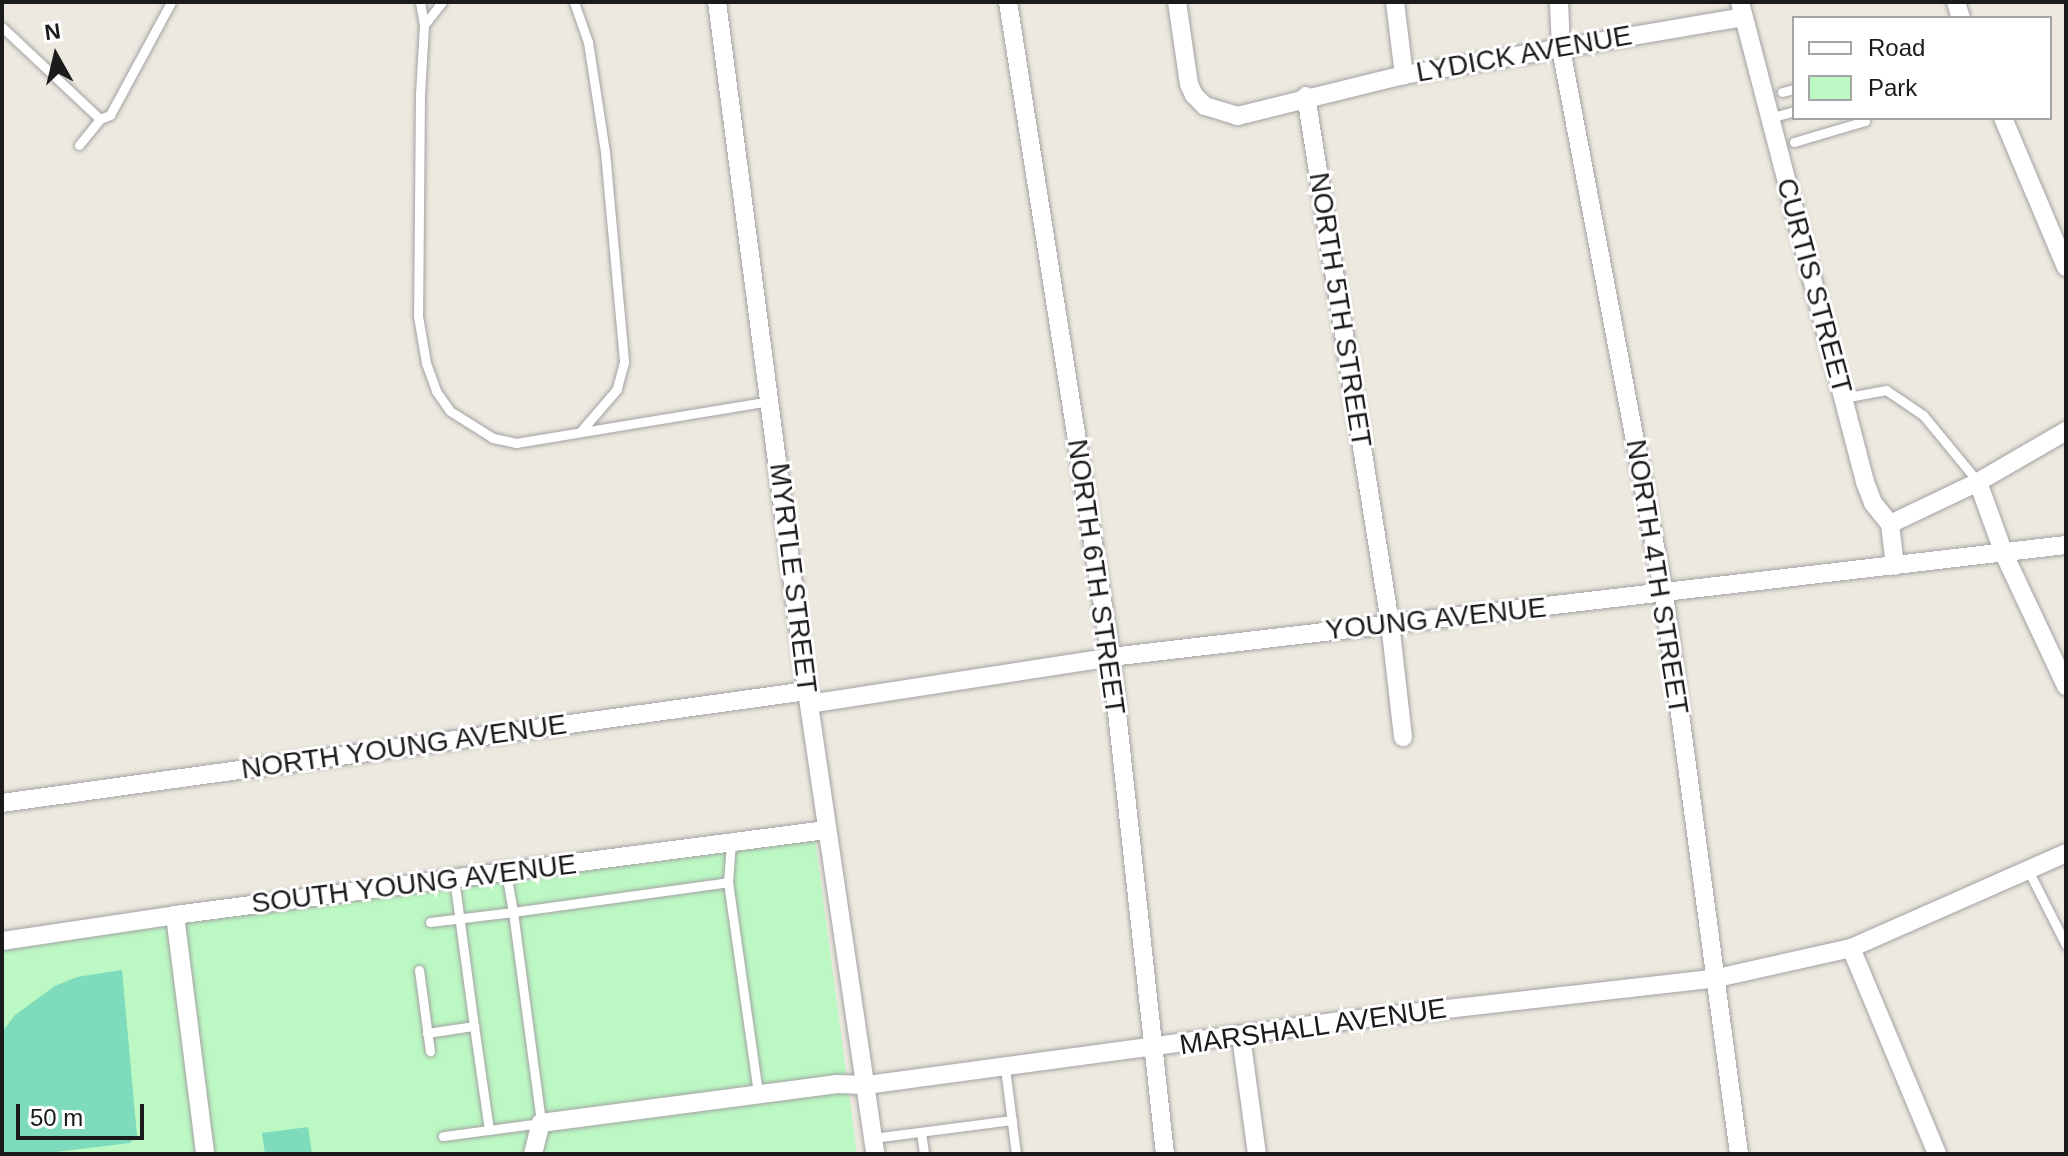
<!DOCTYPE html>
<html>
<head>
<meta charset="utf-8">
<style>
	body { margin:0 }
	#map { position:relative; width:2068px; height:1156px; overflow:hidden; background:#ede9e0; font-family:Helvetica,sans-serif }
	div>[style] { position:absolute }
	.park>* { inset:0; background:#bcf8c3 }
	.pitch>* { inset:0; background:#7edbbb }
	.roads { filter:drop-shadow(0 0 2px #a2a2a2) drop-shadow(0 0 2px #a2a2a2) }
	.service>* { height:9px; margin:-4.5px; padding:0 4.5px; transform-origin:4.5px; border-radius:4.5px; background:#fff }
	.minor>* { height:18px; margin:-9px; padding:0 9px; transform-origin:9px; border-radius:9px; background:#fff }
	span { translate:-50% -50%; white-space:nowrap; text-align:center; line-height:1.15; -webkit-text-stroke:6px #fff; paint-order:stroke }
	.street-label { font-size:28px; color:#1b1b1b }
	.frame { position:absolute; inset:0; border:4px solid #1b1b1b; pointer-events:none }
	.legend { position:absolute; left:1792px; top:16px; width:260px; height:104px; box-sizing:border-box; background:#fff; border:2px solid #a4a4a4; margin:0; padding:10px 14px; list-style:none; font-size:24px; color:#1b1b1b }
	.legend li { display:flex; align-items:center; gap:16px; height:40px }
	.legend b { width:40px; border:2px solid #a4a4a4 }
	.north { position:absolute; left:16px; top:16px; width:80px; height:80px; -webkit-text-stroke:6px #fff; paint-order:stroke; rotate:352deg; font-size:22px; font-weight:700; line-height:32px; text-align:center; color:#1b1b1b }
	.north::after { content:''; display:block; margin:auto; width:28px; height:36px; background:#1b1b1b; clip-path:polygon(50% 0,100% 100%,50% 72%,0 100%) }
	.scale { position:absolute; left:16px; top:1104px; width:128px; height:36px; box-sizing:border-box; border:4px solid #1b1b1b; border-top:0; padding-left:10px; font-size:24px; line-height:28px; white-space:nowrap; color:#1b1b1b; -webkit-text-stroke:6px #fff; paint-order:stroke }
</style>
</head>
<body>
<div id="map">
	<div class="park">
		<i style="clip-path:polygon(814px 831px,857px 1154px,2px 1154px,2px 944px)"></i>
	</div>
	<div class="pitch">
		<i style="clip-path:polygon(122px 970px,137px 1136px,130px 1143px,39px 1154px,2px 1154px,2px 1032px,15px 1015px,55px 986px,77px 977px)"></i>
		<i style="clip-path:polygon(308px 1127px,312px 1154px,265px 1154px,262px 1133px)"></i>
	</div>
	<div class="roads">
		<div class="service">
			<i style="left:420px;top:2px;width:23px;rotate:80deg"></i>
			<i style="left:442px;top:2px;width:29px;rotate:128deg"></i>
			<i style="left:424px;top:25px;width:69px;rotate:93.3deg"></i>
			<i style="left:420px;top:94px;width:222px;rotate:90.5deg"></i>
			<i style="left:418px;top:316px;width:48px;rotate:80.3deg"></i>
			<i style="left:426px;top:363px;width:30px;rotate:70deg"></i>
			<i style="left:436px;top:391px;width:24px;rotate:55deg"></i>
			<i style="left:450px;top:411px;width:51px;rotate:32.1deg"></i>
			<i style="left:493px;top:438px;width:24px;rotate:12deg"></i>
			<i style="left:516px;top:443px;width:258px;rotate:-9.4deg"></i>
			<i style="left:574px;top:2px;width:42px;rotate:70.7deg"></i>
			<i style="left:588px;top:42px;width:111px;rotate:81.2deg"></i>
			<i style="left:605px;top:152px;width:211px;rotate:84.8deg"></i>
			<i style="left:624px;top:362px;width:28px;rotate:105deg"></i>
			<i style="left:617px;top:389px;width:55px;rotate:130.6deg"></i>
			<i style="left:2px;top:27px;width:134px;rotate:43.2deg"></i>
			<i style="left:100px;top:119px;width:11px;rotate:-22deg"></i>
			<i style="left:110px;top:115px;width:128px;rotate:-61.6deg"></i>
			<i style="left:1782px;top:92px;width:12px;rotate:-14deg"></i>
			<i style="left:1770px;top:118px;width:25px;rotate:-16deg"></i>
			<i style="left:1794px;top:142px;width:74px;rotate:-16.5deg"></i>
			<i style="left:1865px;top:121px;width:3px;rotate:-108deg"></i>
			<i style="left:79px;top:145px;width:33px;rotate:-51deg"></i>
			<i style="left:1843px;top:398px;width:44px;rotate:-10.5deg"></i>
			<i style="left:1886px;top:390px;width:45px;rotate:34deg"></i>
			<i style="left:1923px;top:415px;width:87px;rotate:50.6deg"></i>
			<i style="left:2028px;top:870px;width:84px;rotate:63.1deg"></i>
			<i style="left:506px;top:872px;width:41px;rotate:80.1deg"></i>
			<i style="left:513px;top:912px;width:217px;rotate:-7.9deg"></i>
			<i style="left:728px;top:882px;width:40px;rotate:-85.7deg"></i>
			<i style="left:728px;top:882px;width:214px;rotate:81.9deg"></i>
			<i style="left:430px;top:922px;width:84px;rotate:-6.9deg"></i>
			<i style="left:513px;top:912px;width:213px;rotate:82.4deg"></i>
			<i style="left:541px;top:1123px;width:99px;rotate:172.4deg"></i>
			<i style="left:419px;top:970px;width:82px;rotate:82.3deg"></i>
			<i style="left:474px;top:1026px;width:105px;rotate:81.8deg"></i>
			<i style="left:427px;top:1033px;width:48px;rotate:-8.5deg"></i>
			<i style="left:474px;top:1026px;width:149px;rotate:-97.7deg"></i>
			<i style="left:1005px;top:1068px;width:87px;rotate:82.7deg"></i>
			<i style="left:921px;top:1132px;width:22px;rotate:82deg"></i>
			<i style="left:873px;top:1138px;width:140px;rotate:-7.4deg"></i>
		</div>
		<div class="minor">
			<i style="left:717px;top:2px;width:695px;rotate:82.56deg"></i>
			<i style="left:807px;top:691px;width:468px;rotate:81.6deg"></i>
			<i style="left:1008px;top:2px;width:663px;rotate:81.06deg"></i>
			<i style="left:1111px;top:657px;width:500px;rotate:83.8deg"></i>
			<i style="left:1177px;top:2px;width:83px;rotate:81.7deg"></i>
			<i style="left:1189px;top:84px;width:12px;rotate:66deg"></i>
			<i style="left:1194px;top:95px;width:16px;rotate:45deg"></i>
			<i style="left:1205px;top:106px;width:34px;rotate:17deg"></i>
			<i style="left:1237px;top:116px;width:172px;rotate:-13.8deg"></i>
			<i style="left:1404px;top:75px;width:344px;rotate:-9.7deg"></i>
			<i style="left:1395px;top:2px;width:74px;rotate:83deg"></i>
			<i style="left:1559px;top:2px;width:47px;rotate:87.6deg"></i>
			<i style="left:1561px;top:49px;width:555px;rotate:79.3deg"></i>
			<i style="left:1664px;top:594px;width:565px;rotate:82.37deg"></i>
			<i style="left:1740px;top:2px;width:496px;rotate:75.4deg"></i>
			<i style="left:1865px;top:482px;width:22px;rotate:69deg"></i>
			<i style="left:1873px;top:503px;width:27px;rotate:51deg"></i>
			<i style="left:1890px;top:524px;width:42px;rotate:83.2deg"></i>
			<i style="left:1956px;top:2px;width:17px;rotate:73deg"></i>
			<i style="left:1306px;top:96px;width:534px;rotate:80.94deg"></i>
			<i style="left:1390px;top:623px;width:115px;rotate:83.5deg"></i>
			<i style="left:2003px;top:118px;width:162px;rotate:67.1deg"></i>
			<i style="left:1978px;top:482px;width:77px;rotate:70.1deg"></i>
			<i style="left:2004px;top:554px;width:146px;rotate:64.8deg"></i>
			<i style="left:1890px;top:524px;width:98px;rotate:-25.5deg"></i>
			<i style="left:1978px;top:482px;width:102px;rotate:-30.1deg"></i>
			<i style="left:809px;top:704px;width:306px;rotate:-8.8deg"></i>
			<i style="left:1111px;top:657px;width:962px;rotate:-6.69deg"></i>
			<i style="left:2px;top:803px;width:813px;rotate:-7.92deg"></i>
			<i style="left:175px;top:915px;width:241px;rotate:82.8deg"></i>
			<i style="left:2px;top:941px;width:175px;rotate:-8.5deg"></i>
			<i style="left:175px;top:915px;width:657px;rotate:-7.44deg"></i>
			<i style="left:1851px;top:948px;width:223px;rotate:67.3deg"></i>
			<i style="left:1241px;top:1036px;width:119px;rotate:82.3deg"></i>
			<i style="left:533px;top:1154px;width:32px;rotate:-76deg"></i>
			<i style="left:541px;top:1123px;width:299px;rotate:-7.5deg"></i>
			<i style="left:837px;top:1084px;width:30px;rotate:2deg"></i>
			<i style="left:867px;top:1085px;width:470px;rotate:-7.7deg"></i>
			<i style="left:1333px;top:1022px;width:387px;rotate:-6.5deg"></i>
			<i style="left:1717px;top:978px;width:137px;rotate:-12.6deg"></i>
			<i style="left:1851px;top:948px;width:235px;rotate:-23.8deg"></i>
		</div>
	</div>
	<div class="street-label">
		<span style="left:1524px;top:54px;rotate:-10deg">LYDICK AVENUE</span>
		<span style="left:1814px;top:286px;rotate:75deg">CURTIS STREET</span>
		<span style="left:1340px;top:310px;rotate:81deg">NORTH 5TH STREET</span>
		<span style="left:1096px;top:577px;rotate:82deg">NORTH 6TH STREET</span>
		<span style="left:1657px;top:577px;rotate:81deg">NORTH 4TH STREET</span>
		<span style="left:793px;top:578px;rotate:83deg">MYRTLE STREET</span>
		<span style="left:1436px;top:619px;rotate:-6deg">YOUNG AVENUE</span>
		<span style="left:404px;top:747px;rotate:-8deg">NORTH YOUNG AVENUE</span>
		<span style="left:414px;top:884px;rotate:-7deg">SOUTH YOUNG AVENUE</span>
		<span style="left:1313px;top:1027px;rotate:-8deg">MARSHALL AVENUE</span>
	</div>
	<div class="frame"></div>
	<ul class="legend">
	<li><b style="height:10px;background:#fff"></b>Road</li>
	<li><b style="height:22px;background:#bcf8c3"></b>Park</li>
	</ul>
	<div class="north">N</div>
	<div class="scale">50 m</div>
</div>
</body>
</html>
